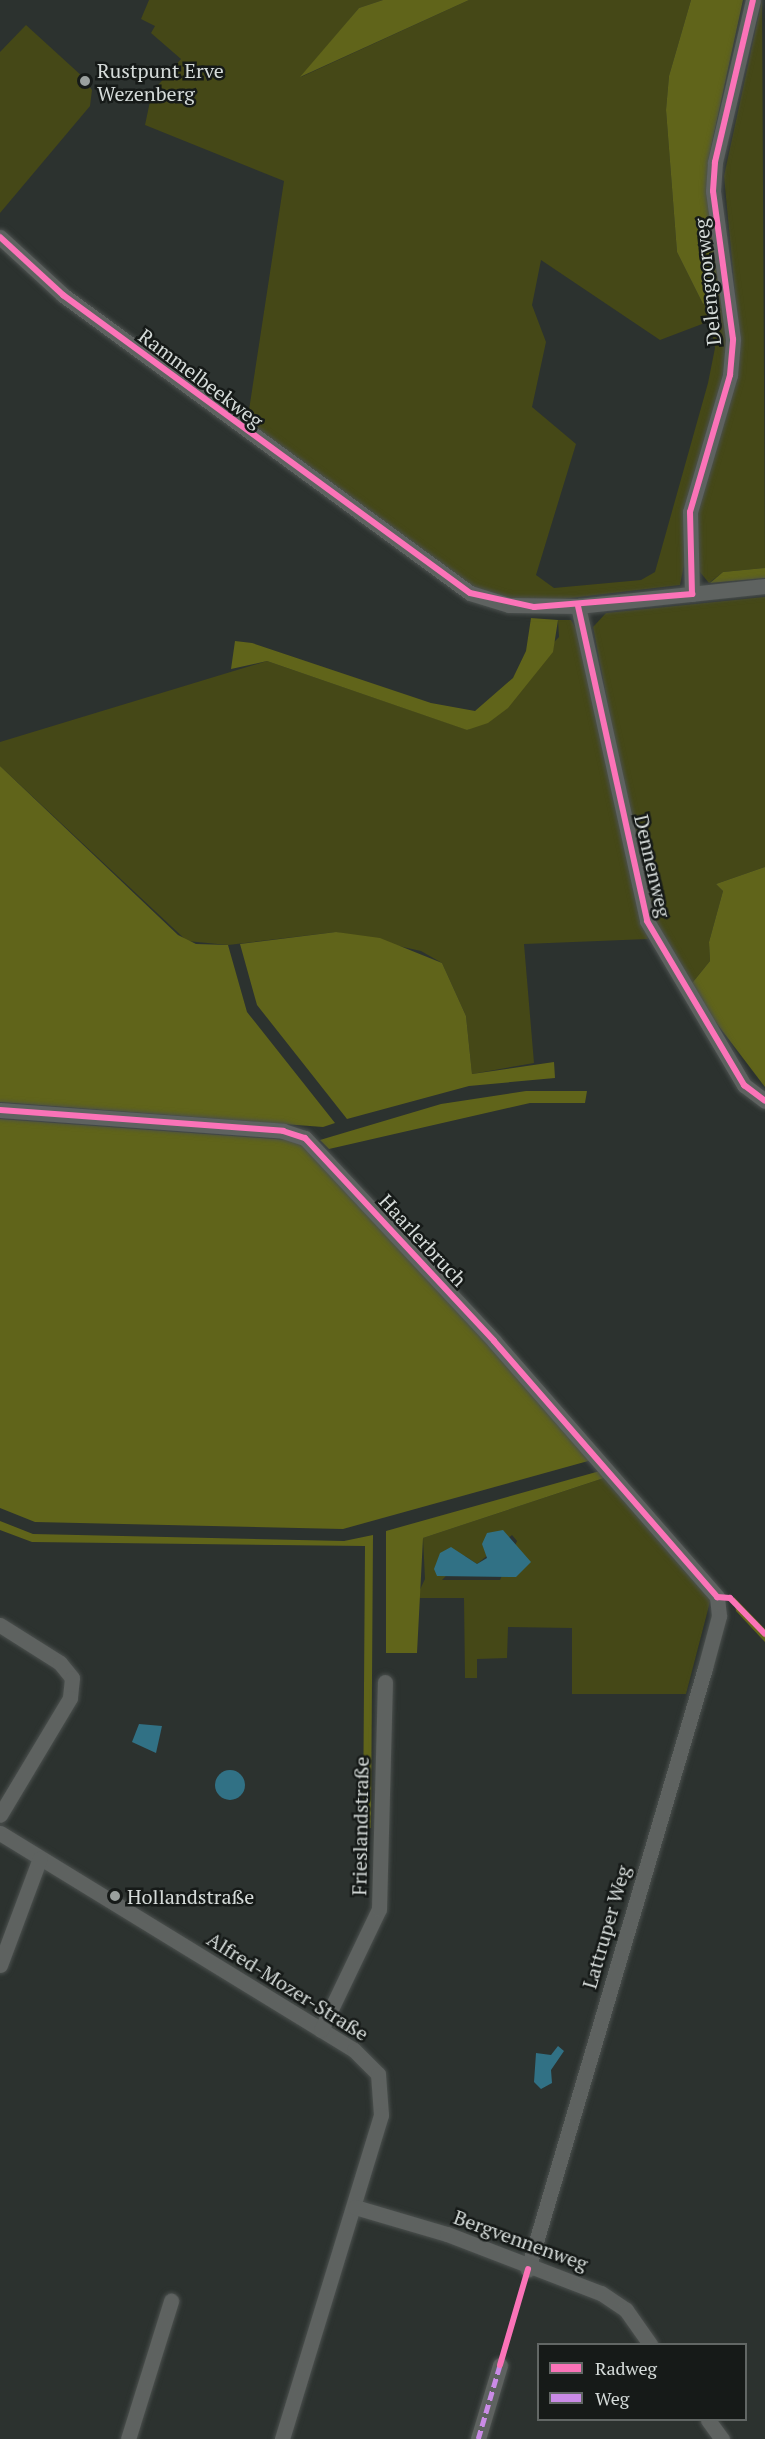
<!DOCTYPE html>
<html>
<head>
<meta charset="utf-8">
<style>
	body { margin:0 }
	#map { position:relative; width:765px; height:2439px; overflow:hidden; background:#2c322f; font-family:"PT Serif",serif }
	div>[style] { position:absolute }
	.green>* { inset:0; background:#454817 }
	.forest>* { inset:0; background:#60641a }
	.water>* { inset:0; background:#317185 }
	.round { border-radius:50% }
	.roads { filter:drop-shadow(0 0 2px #4b504e) drop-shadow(0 0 2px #4b504e) }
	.minor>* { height:15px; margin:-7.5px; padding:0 7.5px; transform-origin:7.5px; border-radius:7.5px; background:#5e6260 }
	.quiet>* { height:4.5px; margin-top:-2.25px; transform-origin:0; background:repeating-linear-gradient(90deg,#ca8be6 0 9px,transparent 0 13.5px) }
	.cycleway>* { height:6px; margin:-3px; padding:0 3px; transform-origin:3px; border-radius:3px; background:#fb73b8 }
	.dots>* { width:16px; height:16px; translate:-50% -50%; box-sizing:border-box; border:3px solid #161a18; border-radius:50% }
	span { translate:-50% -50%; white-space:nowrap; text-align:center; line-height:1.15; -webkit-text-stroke:5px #161a18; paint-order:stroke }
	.poi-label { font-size:20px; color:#d5dbd9 }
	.left { translate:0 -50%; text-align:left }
	.street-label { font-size:20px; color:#d5dbd9 }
	.legend { position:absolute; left:537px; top:2343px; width:210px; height:78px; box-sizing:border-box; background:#161a18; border:2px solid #626765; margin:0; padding:8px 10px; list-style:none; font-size:18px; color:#d5dbd9 }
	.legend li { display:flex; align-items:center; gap:12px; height:30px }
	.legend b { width:30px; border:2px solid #626765 }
</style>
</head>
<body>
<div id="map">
	<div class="green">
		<i style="clip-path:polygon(evenodd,149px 0,383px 0,359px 8px,301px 77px,469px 0,691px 0,669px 76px,666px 110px,677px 252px,703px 304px,724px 295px,729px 320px,726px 359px,680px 585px,554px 600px,507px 599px,472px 587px,247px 423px,284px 181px,145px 125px,152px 92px,181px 59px,151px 33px,155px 26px,141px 19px,149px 0,541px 260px,660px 340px,710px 321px,715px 348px,708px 383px,655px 572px,641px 580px,554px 588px,536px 575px,576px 444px,532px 407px,546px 342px,532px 305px,541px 260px)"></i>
		<i style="clip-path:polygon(762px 0,765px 568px,723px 572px,709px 583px,695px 566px,695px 516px,739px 334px,724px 176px)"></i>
		<i style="clip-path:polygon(26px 25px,83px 77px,92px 90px,90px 106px,0 213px,0 52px)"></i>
		<i style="clip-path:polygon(765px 597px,765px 867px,716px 884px,723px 891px,709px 942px,710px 961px,689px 987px,648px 910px,593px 627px,606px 613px)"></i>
		<i style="clip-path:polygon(558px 620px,571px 620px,578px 632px,648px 939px,524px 944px,534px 1063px,472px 1074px,466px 1016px,442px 963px,421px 951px,336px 932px,228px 945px,187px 941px,0 766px,0 742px,267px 661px,468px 730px,559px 637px)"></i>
		<i style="clip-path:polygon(evenodd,613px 1475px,711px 1598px,686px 1694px,572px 1694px,572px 1628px,508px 1627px,507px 1658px,477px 1659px,477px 1678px,465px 1678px,464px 1598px,416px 1598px,425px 1579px,423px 1538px,613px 1475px,512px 1535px,517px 1541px,500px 1580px,442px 1580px,465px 1556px,477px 1564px,512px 1535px)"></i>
	</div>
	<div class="forest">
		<i style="clip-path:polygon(383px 0,469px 0,300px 77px,359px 8px)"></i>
		<i style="clip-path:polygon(691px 0,743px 0,708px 161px,724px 295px,703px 304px,677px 252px,666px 110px,669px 76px)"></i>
		<i style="clip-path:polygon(765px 568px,765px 578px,710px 583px,723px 572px)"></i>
		<i style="clip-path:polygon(531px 618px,558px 620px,553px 652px,508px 708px,488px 723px,467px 730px,267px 661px,231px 669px,235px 641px,252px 643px,431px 703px,475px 711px,513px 678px,526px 651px)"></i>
		<i style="clip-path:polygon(0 766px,178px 935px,196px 944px,228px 945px,247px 1012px,335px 1123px,323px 1127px,0 1102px)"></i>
		<i style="clip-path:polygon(765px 867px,765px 1087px,689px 987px,710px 961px,709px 942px,723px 891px,716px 884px)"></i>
		<i style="clip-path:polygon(336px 932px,380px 938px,442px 963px,466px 1016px,472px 1074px,554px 1062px,555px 1078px,469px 1086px,347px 1119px,257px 1005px,240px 944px)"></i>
		<i style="clip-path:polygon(526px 1091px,587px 1091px,585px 1103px,530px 1103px,329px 1149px,320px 1140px,441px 1104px)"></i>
		<i style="clip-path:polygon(0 1119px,302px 1141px,599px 1458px,343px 1529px,35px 1522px,0 1508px)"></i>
		<i style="clip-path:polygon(607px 1469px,613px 1475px,423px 1538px,417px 1653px,386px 1653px,386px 1531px)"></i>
		<i style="clip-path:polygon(0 1521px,33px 1534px,344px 1541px,373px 1535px,371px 1828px,363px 1827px,365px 1546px,32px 1542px,0 1530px)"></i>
		<i style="clip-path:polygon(734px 1597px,765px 1629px,765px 1642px,736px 1611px)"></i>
	</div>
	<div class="water">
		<i style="clip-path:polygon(503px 1530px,531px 1562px,516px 1577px,437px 1576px,434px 1569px,440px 1553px,451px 1547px,477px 1564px,487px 1558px,482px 1544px,487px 1533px)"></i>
		<i style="clip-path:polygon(139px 1724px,162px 1726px,156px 1753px,132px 1742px)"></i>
		<i class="round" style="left:215px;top:1770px;width:30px;height:30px"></i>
		<i style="clip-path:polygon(558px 2046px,564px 2051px,551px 2070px,552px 2083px,541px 2089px,534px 2082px,536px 2053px,551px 2055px)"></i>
	</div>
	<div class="roads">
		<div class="minor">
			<i style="left:0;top:237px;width:86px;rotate:42.6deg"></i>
			<i style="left:63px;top:295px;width:504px;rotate:36.21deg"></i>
			<i style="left:470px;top:593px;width:41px;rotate:17.1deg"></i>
			<i style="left:509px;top:605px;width:69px;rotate:0.8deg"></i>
			<i style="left:578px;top:606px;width:188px;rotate:-6.1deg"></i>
			<i style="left:692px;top:594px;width:82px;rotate:-91.4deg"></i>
			<i style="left:690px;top:512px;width:143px;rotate:-73.7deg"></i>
			<i style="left:730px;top:375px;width:36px;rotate:-85deg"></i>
			<i style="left:733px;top:339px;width:149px;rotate:-97.7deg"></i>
			<i style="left:713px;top:191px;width:29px;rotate:-86deg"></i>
			<i style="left:715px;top:162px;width:166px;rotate:-76.8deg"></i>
			<i style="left:578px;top:606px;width:322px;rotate:77.6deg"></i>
			<i style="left:647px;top:921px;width:191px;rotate:59.4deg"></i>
			<i style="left:744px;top:1085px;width:26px;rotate:37deg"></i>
			<i style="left:0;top:1110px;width:284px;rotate:4.2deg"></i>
			<i style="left:283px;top:1131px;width:23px;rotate:18deg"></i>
			<i style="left:305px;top:1138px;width:277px;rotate:47deg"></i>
			<i style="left:494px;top:1341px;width:340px;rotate:48.9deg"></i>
			<i style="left:717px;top:1597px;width:19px;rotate:84deg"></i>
			<i style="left:719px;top:1616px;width:54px;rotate:105.1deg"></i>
			<i style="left:705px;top:1668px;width:627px;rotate:106.41deg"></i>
			<i style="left:0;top:1625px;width:71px;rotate:32.3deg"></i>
			<i style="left:60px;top:1663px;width:19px;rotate:51deg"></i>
			<i style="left:72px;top:1678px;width:20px;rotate:96deg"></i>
			<i style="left:70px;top:1698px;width:136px;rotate:120.9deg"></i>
			<i style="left:0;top:1833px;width:415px;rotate:31.5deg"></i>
			<i style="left:354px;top:2050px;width:34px;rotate:45deg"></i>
			<i style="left:378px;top:2074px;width:41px;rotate:85.8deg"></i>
			<i style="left:381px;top:2115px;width:339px;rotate:107deg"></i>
			<i style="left:0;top:1965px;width:114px;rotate:-69.5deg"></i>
			<i style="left:321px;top:2030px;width:134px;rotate:-64.4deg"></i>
			<i style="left:379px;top:1909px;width:227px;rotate:-88.5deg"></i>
			<i style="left:355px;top:2207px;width:96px;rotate:16.4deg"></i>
			<i style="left:447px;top:2234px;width:165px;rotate:21deg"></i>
			<i style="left:601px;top:2293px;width:30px;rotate:34deg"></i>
			<i style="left:626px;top:2310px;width:42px;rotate:54.8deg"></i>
			<i style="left:708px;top:2420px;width:24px;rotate:54deg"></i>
			<i style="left:128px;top:2439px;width:145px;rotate:-72.7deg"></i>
			<i style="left:478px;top:2439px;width:77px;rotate:-73.4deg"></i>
		</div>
	</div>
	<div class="quiet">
		<i style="left:478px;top:2439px;width:81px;rotate:-73.6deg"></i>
	</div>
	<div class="cycleway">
		<i style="left:0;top:237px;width:86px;rotate:42.6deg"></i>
		<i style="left:63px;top:295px;width:504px;rotate:36.21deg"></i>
		<i style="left:470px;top:593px;width:66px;rotate:12.3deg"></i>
		<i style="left:534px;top:607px;width:159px;rotate:-4.7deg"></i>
		<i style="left:692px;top:594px;width:82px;rotate:-91.4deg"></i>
		<i style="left:690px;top:512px;width:143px;rotate:-73.7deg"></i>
		<i style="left:730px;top:375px;width:36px;rotate:-85deg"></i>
		<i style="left:733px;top:339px;width:149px;rotate:-97.7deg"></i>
		<i style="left:713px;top:191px;width:29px;rotate:-86deg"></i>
		<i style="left:715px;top:162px;width:166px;rotate:-76.8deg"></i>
		<i style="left:578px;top:606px;width:322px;rotate:77.6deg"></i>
		<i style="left:647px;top:921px;width:191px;rotate:59.4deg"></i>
		<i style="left:744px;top:1085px;width:26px;rotate:37deg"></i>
		<i style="left:0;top:1110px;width:284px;rotate:4.2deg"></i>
		<i style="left:283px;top:1131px;width:23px;rotate:18deg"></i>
		<i style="left:305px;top:1138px;width:277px;rotate:47deg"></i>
		<i style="left:494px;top:1341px;width:340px;rotate:48.9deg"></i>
		<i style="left:717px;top:1597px;width:13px;rotate:4deg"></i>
		<i style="left:730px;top:1598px;width:50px;rotate:45.8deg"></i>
		<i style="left:500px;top:2365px;width:100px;rotate:-73.7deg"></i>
	</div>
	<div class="dots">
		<i style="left:85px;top:81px;background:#9aa09e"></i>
		<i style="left:115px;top:1896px;background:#9aa09e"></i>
	</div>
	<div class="poi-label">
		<span class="left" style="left:97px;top:82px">Rustpunt Erve<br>Wezenberg</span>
		<span class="left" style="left:127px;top:1896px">Hollandstraße</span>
	</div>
	<div class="street-label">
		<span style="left:707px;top:282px;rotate:-96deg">Delengoorweg</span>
		<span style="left:201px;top:378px;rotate:37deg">Rammelbeekweg</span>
		<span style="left:653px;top:866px;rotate:77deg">Dennenweg</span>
		<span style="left:423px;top:1240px;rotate:47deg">Haarlerbruch</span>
		<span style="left:360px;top:1826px;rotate:-89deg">Frieslandstraße</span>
		<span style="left:606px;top:1927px;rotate:-74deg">Lattruper Weg</span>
		<span style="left:288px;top:1986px;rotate:32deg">Alfred-Mozer-Straße</span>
		<span style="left:521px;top:2240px;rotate:20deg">Bergvennenweg</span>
	</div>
	<ul class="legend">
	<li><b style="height:8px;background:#fb73b8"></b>Radweg</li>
	<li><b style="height:8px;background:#ca8be6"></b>Weg</li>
	</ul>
</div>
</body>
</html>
